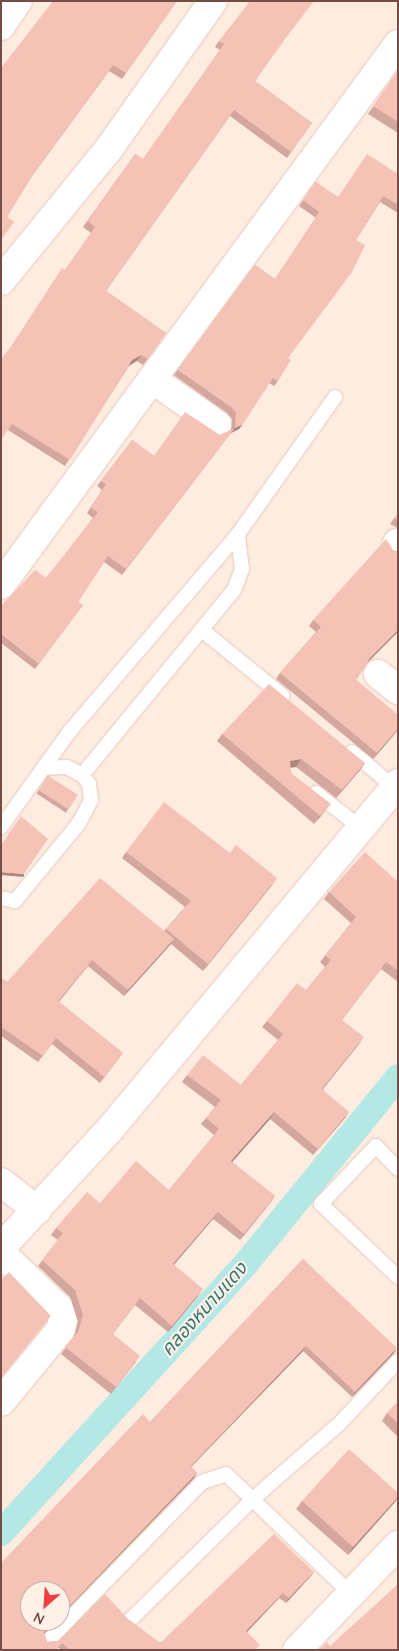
<!DOCTYPE html>
<html>
<head>
<meta charset="utf-8">
<style>
	body { margin:0 }
	#map { position:relative; width:399px; height:1651px; overflow:hidden; background:#feece0; font-family:Quicksand,"Noto Sans Thai",sans-serif }
	div>[style] { position:absolute }
	.canal>* { height:26px; margin:-13px; padding:0 13px; transform-origin:13px; border-radius:13px; background:#b4e8e5 }
	.roads { filter:drop-shadow(0 0 1px #e4c8bf) drop-shadow(0 0 1px #e4c8bf) }
	.lane>* { height:14px; margin:-7px; padding:0 7px; transform-origin:7px; border-radius:7px; background:#fff }
	.street>* { height:28px; margin:-14px; padding:0 14px; transform-origin:14px; border-radius:14px; background:#fff }
	.wall>* { inset:0; background:#d3a79d; transform-origin:0 0 }
	.shaded-wall>* { inset:0; background:#ac887f; transform-origin:0 0 }
	.building>* { inset:0; background:#f5c2b6; transform-origin:0 0 }
	span { translate:-50% -50%; white-space:nowrap; text-align:center; line-height:1.15; -webkit-text-stroke:4px #fff1e8; paint-order:stroke }
	.water-label { font-size:19px; color:#367673; font-style:italic }
	.frame { position:absolute; inset:0; border:2px solid #764d46; pointer-events:none }
	.north { position:absolute; left:20px; top:1581px; width:50px; height:50px; box-sizing:border-box; background:#fff1e8; border:1px solid #c8afa7; border-radius:50%; rotate:206deg; font-size:14px; font-weight:700; line-height:20px; text-align:center; color:#764d46 }
	.north::after { content:''; display:block; margin:auto; width:18px; height:22px; background:#f0403d; clip-path:polygon(50% 0,100% 100%,50% 72%,0 100%) }
</style>
</head>
<body>
<div id="map">
	<div class="canal">
		<i style="left:1px;top:1533px;width:361px;rotate:-47.7deg"></i>
		<i style="left:244px;top:1266px;width:244px;rotate:-50.8deg"></i>
	</div>
	<div class="roads">
		<div class="lane">
			<i style="left:202px;top:630px;width:104px;rotate:39.2deg"></i>
			<i style="left:352px;top:752px;width:55px;rotate:39.8deg"></i>
			<i style="left:82px;top:775px;width:239px;rotate:-50.6deg"></i>
			<i style="left:234px;top:590px;width:22px;rotate:-69deg"></i>
			<i style="left:242px;top:569px;width:35px;rotate:-97deg"></i>
			<i style="left:316px;top:793px;width:57px;rotate:37.9deg"></i>
			<i style="left:1px;top:827px;width:118px;rotate:-54.3deg"></i>
			<i style="left:70px;top:731px;width:259px;rotate:-49.5deg"></i>
			<i style="left:238px;top:534px;width:168px;rotate:-54.7deg"></i>
			<i style="left:1px;top:898px;width:14px;rotate:12deg"></i>
			<i style="left:15px;top:901px;width:101px;rotate:-50.6deg"></i>
			<i style="left:79px;top:823px;width:26px;rotate:-62deg"></i>
			<i style="left:91px;top:800px;width:16px;rotate:-97deg"></i>
			<i style="left:89px;top:784px;width:11px;rotate:-128deg"></i>
			<i style="left:82px;top:775px;width:17px;rotate:-152deg"></i>
			<i style="left:67px;top:767px;width:24px;rotate:178deg"></i>
			<i style="left:398px;top:1169px;width:32px;rotate:-134deg"></i>
			<i style="left:376px;top:1146px;width:80px;rotate:133.5deg"></i>
			<i style="left:321px;top:1204px;width:106px;rotate:43.5deg"></i>
			<i style="left:131px;top:1619px;width:174px;rotate:-44.5deg"></i>
			<i style="left:255px;top:1497px;width:113px;rotate:-41deg"></i>
			<i style="left:340px;top:1423px;width:85px;rotate:-46.9deg"></i>
			<i style="left:49px;top:1640px;width:220px;rotate:-45.9deg"></i>
			<i style="left:202px;top:1482px;width:25px;rotate:-18deg"></i>
			<i style="left:226px;top:1474px;width:175px;rotate:43.8deg"></i>
		</div>
		<div class="street">
			<i style="left:1px;top:26px;width:30px;rotate:-56deg"></i>
			<i style="left:1px;top:281px;width:169px;rotate:-50.8deg"></i>
			<i style="left:108px;top:150px;width:182px;rotate:-54.8deg"></i>
			<i style="left:152px;top:379px;width:80px;rotate:34.9deg"></i>
			<i style="left:397px;top:543px;width:1px"></i>
			<i style="left:1px;top:585px;width:671px;rotate:-53.73deg"></i>
			<i style="left:378px;top:674px;width:26px;rotate:39deg"></i>
			<i style="left:1px;top:1182px;width:46px;rotate:37.9deg"></i>
			<i style="left:1px;top:1248px;width:163px;rotate:-47.5deg"></i>
			<i style="left:111px;top:1128px;width:449px;rotate:-50.2deg"></i>
			<i style="left:1px;top:1253px;width:80px;rotate:43.5deg"></i>
			<i style="left:59px;top:1308px;width:12px;rotate:70deg"></i>
			<i style="left:63px;top:1319px;width:10px;rotate:101deg"></i>
			<i style="left:61px;top:1329px;width:94px;rotate:129.4deg"></i>
			<i style="left:297px;top:1650px;width:146px;rotate:-46.1deg"></i>
		</div>
	</div>
	<div class="wall">
		<i style="clip-path:polygon(177px 1px,122px 79px,109px 71px,32px 176px,7px 217px,1px 240px,1px 68px)"></i>
		<i style="clip-path:polygon(219px 41px,280px 45px,255px 81px,312px 123px,287px 158px,230px 116px,106px 291px,166px 333px,143px 365px,137px 361px,129px 366px,65px 466px,8px 430px,11px 347px,91px 233px,83px 227px,135px 154px,143px 159px,220px 50px,215px 47px)"></i>
		<i style="clip-path:polygon(398px 71px,398px 133px,368px 114px)"></i>
		<i style="clip-path:polygon(398px 174px,398px 213px,380px 202px,356px 240px,288px 358px,278px 381px,274px 386px,269px 383px,239px 429px,231px 433px,122px 575px,104px 562px,78px 602px,83px 605px,35px 669px,1px 643px,1px 606px,46px 578px,66px 553px,93px 518px,87px 513px,102px 490px,97px 486px,132px 440px,154px 456px,220px 435px,231px 430px,232px 419px,227px 413px,174px 375px,255px 265px,275px 279px,316px 218px,299px 206px,316px 182px,337px 197px)"></i>
		<i style="clip-path:polygon(398px 513px,398px 528px,390px 524px)"></i>
		<i style="clip-path:polygon(393px 550px,398px 552px,398px 633px,397px 632px,367px 663px,356px 680px,398px 715px,398px 730px,373px 759px,276px 679px,280px 673px,316px 632px,309px 626px,313px 620px)"></i>
		<i style="clip-path:polygon(222px 734px,365px 763px,360px 770px,336px 798px,296px 767px,290px 768px,291px 773px,325px 811px,314px 824px,217px 741px)"></i>
		<i style="left:48px;top:776px;width:35px;height:21px;rotate:33deg"></i>
		<i style="clip-path:polygon(126px 852px,272px 885px,203px 971px,171px 944px,124px 996px,88px 966px,59px 1002px,123px 1053px,100px 1083px,52px 1044px,38px 1062px,1px 1036px,1px 978px,7px 982px,164px 931px,185px 907px,122px 858px)"></i>
		<i style="clip-path:polygon(398px 882px,398px 982px,381px 969px,342px 1020px,359px 1044px,323px 1089px,345px 1118px,313px 1155px,270px 1119px,232px 1162px,275px 1196px,240px 1240px,213px 1219px,174px 1265px,198px 1296px,168px 1332px,135px 1305px,113px 1334px,136px 1362px,111px 1394px,61px 1354px,74px 1337px,78px 1322px,70px 1297px,38px 1266px,58px 1240px,51px 1235px,56px 1228px,100px 1203px,169px 1190px,214px 1135px,201px 1124px,215px 1107px,182px 1082px,187px 1075px,241px 1085px,278px 1040px,262px 1027px,267px 1021px,306px 990px,325px 967px,320px 962px,351px 923px,324px 899px,329px 892px)"></i>
		<i style="clip-path:polygon(303px 1259px,394px 1353px,352px 1397px,303px 1351px,191px 1467px,197px 1473px,194px 1478px,44px 1633px,47px 1642px,58px 1641px,129px 1620px,160px 1643px,314px 1572px,310px 1577px,286px 1603px,279px 1598px,247px 1632px,257px 1650px,61px 1650px,59px 1648px,1px 1650px,150px 1422px)"></i>
		<i style="clip-path:polygon(398px 1402px,398px 1437px,382px 1421px,387px 1413px)"></i>
		<i style="clip-path:polygon(398px 1493px,398px 1498px,395px 1502px,348px 1555px,296px 1509px,302px 1501px)"></i>
	</div>
	<div class="shaded-wall">
		<i style="clip-path:polygon(141px 355px,137px 361px,128px 366px,132px 360px)"></i>
		<i style="clip-path:polygon(243px 424px,239px 429px,231px 433px,235px 428px)"></i>
		<i style="clip-path:polygon(398px 630px,398px 632px,366px 664px,370px 658px)"></i>
		<i style="clip-path:polygon(398px 729px,398px 730px,373px 759px,377px 753px)"></i>
		<i style="clip-path:polygon(301px 759px,296px 767px,284px 768px,290px 761px)"></i>
		<i style="clip-path:polygon(365px 763px,360px 770px,336px 798px,342px 790px)"></i>
		<i style="clip-path:polygon(331px 804px,325px 811px,314px 824px,320px 816px)"></i>
		<i style="left:1px;top:872px;width:23px;height:3px;rotate:5deg"></i>
		<i style="clip-path:polygon(277px 878px,272px 885px,203px 971px,208px 964px)"></i>
		<i style="clip-path:polygon(174px 939px,170px 945px,124px 996px,128px 990px)"></i>
		<i style="clip-path:polygon(364px 1037px,359px 1044px,317px 1096px,322px 1089px)"></i>
		<i style="clip-path:polygon(274px 1112px,270px 1119px,227px 1168px,231px 1161px)"></i>
		<i style="clip-path:polygon(349px 1112px,345px 1118px,313px 1155px,318px 1149px)"></i>
		<i style="clip-path:polygon(275px 1196px,270px 1203px,240px 1240px,244px 1234px)"></i>
		<i style="clip-path:polygon(218px 1212px,213px 1219px,168px 1271px,173px 1264px)"></i>
		<i style="clip-path:polygon(203px 1289px,198px 1296px,168px 1332px,172px 1326px)"></i>
		<i style="clip-path:polygon(306px 1346px,303px 1351px,187px 1471px,191px 1466px)"></i>
		<i style="clip-path:polygon(397px 1348px,394px 1353px,352px 1397px,355px 1392px)"></i>
		<i style="clip-path:polygon(197px 1473px,194px 1478px,60px 1617px,60px 1616px)"></i>
		<i style="clip-path:polygon(398px 1497px,395px 1502px,348px 1555px,353px 1547px)"></i>
		<i style="clip-path:polygon(314px 1572px,310px 1577px,286px 1603px,289px 1598px)"></i>
		<i style="clip-path:polygon(283px 1593px,279px 1598px,243px 1636px,246px 1631px)"></i>
		<i style="clip-path:polygon(55px 1621px,56px 1621px,41px 1637px,44px 1632px)"></i>
	</div>
	<div class="building">
		<i style="clip-path:polygon(53px 1px,177px 1px,126px 73px,113px 65px,33px 174px,7px 217px,14px 222px,1px 240px,1px 68px)"></i>
		<i style="clip-path:polygon(250px 1px,314px 1px,285px 39px,255px 81px,312px 123px,291px 152px,234px 110px,106px 291px,166px 333px,148px 359px,141px 355px,132px 360px,70px 460px,12px 424px,1px 440px,1px 359px,12px 345px,62px 268px,65px 270px,95px 227px,88px 221px,135px 154px,143px 159px,224px 44px,219px 41px)"></i>
		<i style="clip-path:polygon(398px 71px,398px 122px,373px 106px)"></i>
		<i style="clip-path:polygon(367px 154px,398px 174px,398px 205px,383px 196px,356px 240px,365px 245px,352px 272px,288px 358px,291px 360px,278px 381px,273px 378px,243px 424px,235px 428px,236px 413px,231px 407px,178px 370px,255px 265px,275px 279px,319px 212px,303px 200px,316px 182px,338px 197px)"></i>
		<i style="clip-path:polygon(185px 412px,220px 435px,234px 429px,126px 569px,108px 556px,78px 602px,83px 605px,39px 664px,1px 634px,1px 606px,35px 570px,46px 578px,66px 553px,98px 512px,91px 508px,106px 484px,101px 481px,132px 440px,154px 456px)"></i>
		<i style="clip-path:polygon(398px 513px,398px 520px,394px 518px)"></i>
		<i style="clip-path:polygon(386px 539px,393px 550px,398px 552px,398px 630px,370px 658px,356px 680px,398px 715px,398px 729px,377px 753px,280px 673px,321px 627px,313px 620px)"></i>
		<i style="clip-path:polygon(269px 684px,365px 763px,342px 790px,301px 759px,290px 761px,291px 773px,331px 804px,320px 816px,222px 734px)"></i>
		<i style="left:48px;top:776px;width:35px;height:17px;rotate:33deg"></i>
		<i style="clip-path:polygon(164px 802px,230px 853px,236px 845px,277px 878px,208px 964px,166px 929px,191px 901px,126px 852px)"></i>
		<i style="clip-path:polygon(21px 816px,48px 839px,24px 874px,1px 872px,1px 845px)"></i>
		<i style="clip-path:polygon(365px 852px,398px 882px,398px 971px,386px 962px,342px 1020px,364px 1037px,322px 1089px,349px 1112px,318px 1149px,274px 1112px,231px 1161px,275px 1196px,244px 1234px,218px 1212px,173px 1264px,203px 1289px,172px 1326px,140px 1298px,113px 1334px,140px 1356px,116px 1387px,65px 1347px,78px 1332px,83px 1315px,75px 1290px,42px 1260px,63px 1233px,56px 1228px,87px 1192px,100px 1203px,136px 1161px,169px 1190px,219px 1129px,206px 1118px,221px 1100px,187px 1075px,203px 1055px,241px 1085px,283px 1034px,267px 1021px,297px 983px,306px 990px,331px 960px,325px 955px,356px 917px,329px 892px)"></i>
		<i style="clip-path:polygon(100px 878px,174px 939px,128px 990px,92px 960px,58px 1001px,123px 1053px,104px 1077px,56px 1038px,43px 1056px,1px 1027px,1px 978px,7px 982px)"></i>
		<i style="clip-path:polygon(303px 1259px,397px 1348px,355px 1392px,306px 1346px,191px 1466px,197px 1473px,60px 1616px,60px 1591px,30px 1591px,30px 1621px,55px 1621px,44px 1632px,47px 1642px,58px 1641px,105px 1594px,129px 1620px,160px 1643px,274px 1534px,314px 1572px,289px 1598px,283px 1593px,246px 1631px,260px 1645px,255px 1650px,70px 1650px,62px 1643px,56px 1650px,1px 1650px,1px 1563px,143px 1414px,150px 1422px)"></i>
		<i style="clip-path:polygon(9px 1272px,51px 1316px,1px 1378px,1px 1280px)"></i>
		<i style="clip-path:polygon(398px 1402px,398px 1424px,387px 1413px)"></i>
		<i style="clip-path:polygon(349px 1449px,398px 1493px,398px 1497px,353px 1547px,302px 1501px)"></i>
		<i style="clip-path:polygon(398px 1584px,398px 1650px,319px 1650px,327px 1642px,330px 1646px)"></i>
	</div>
	<div class="water-label">
		<span style="left:204px;top:1309px;rotate:-48deg">คลองหนามแดง</span>
	</div>
	<div class="frame"></div>
	<div class="north">N</div>
</div>
</body>
</html>
